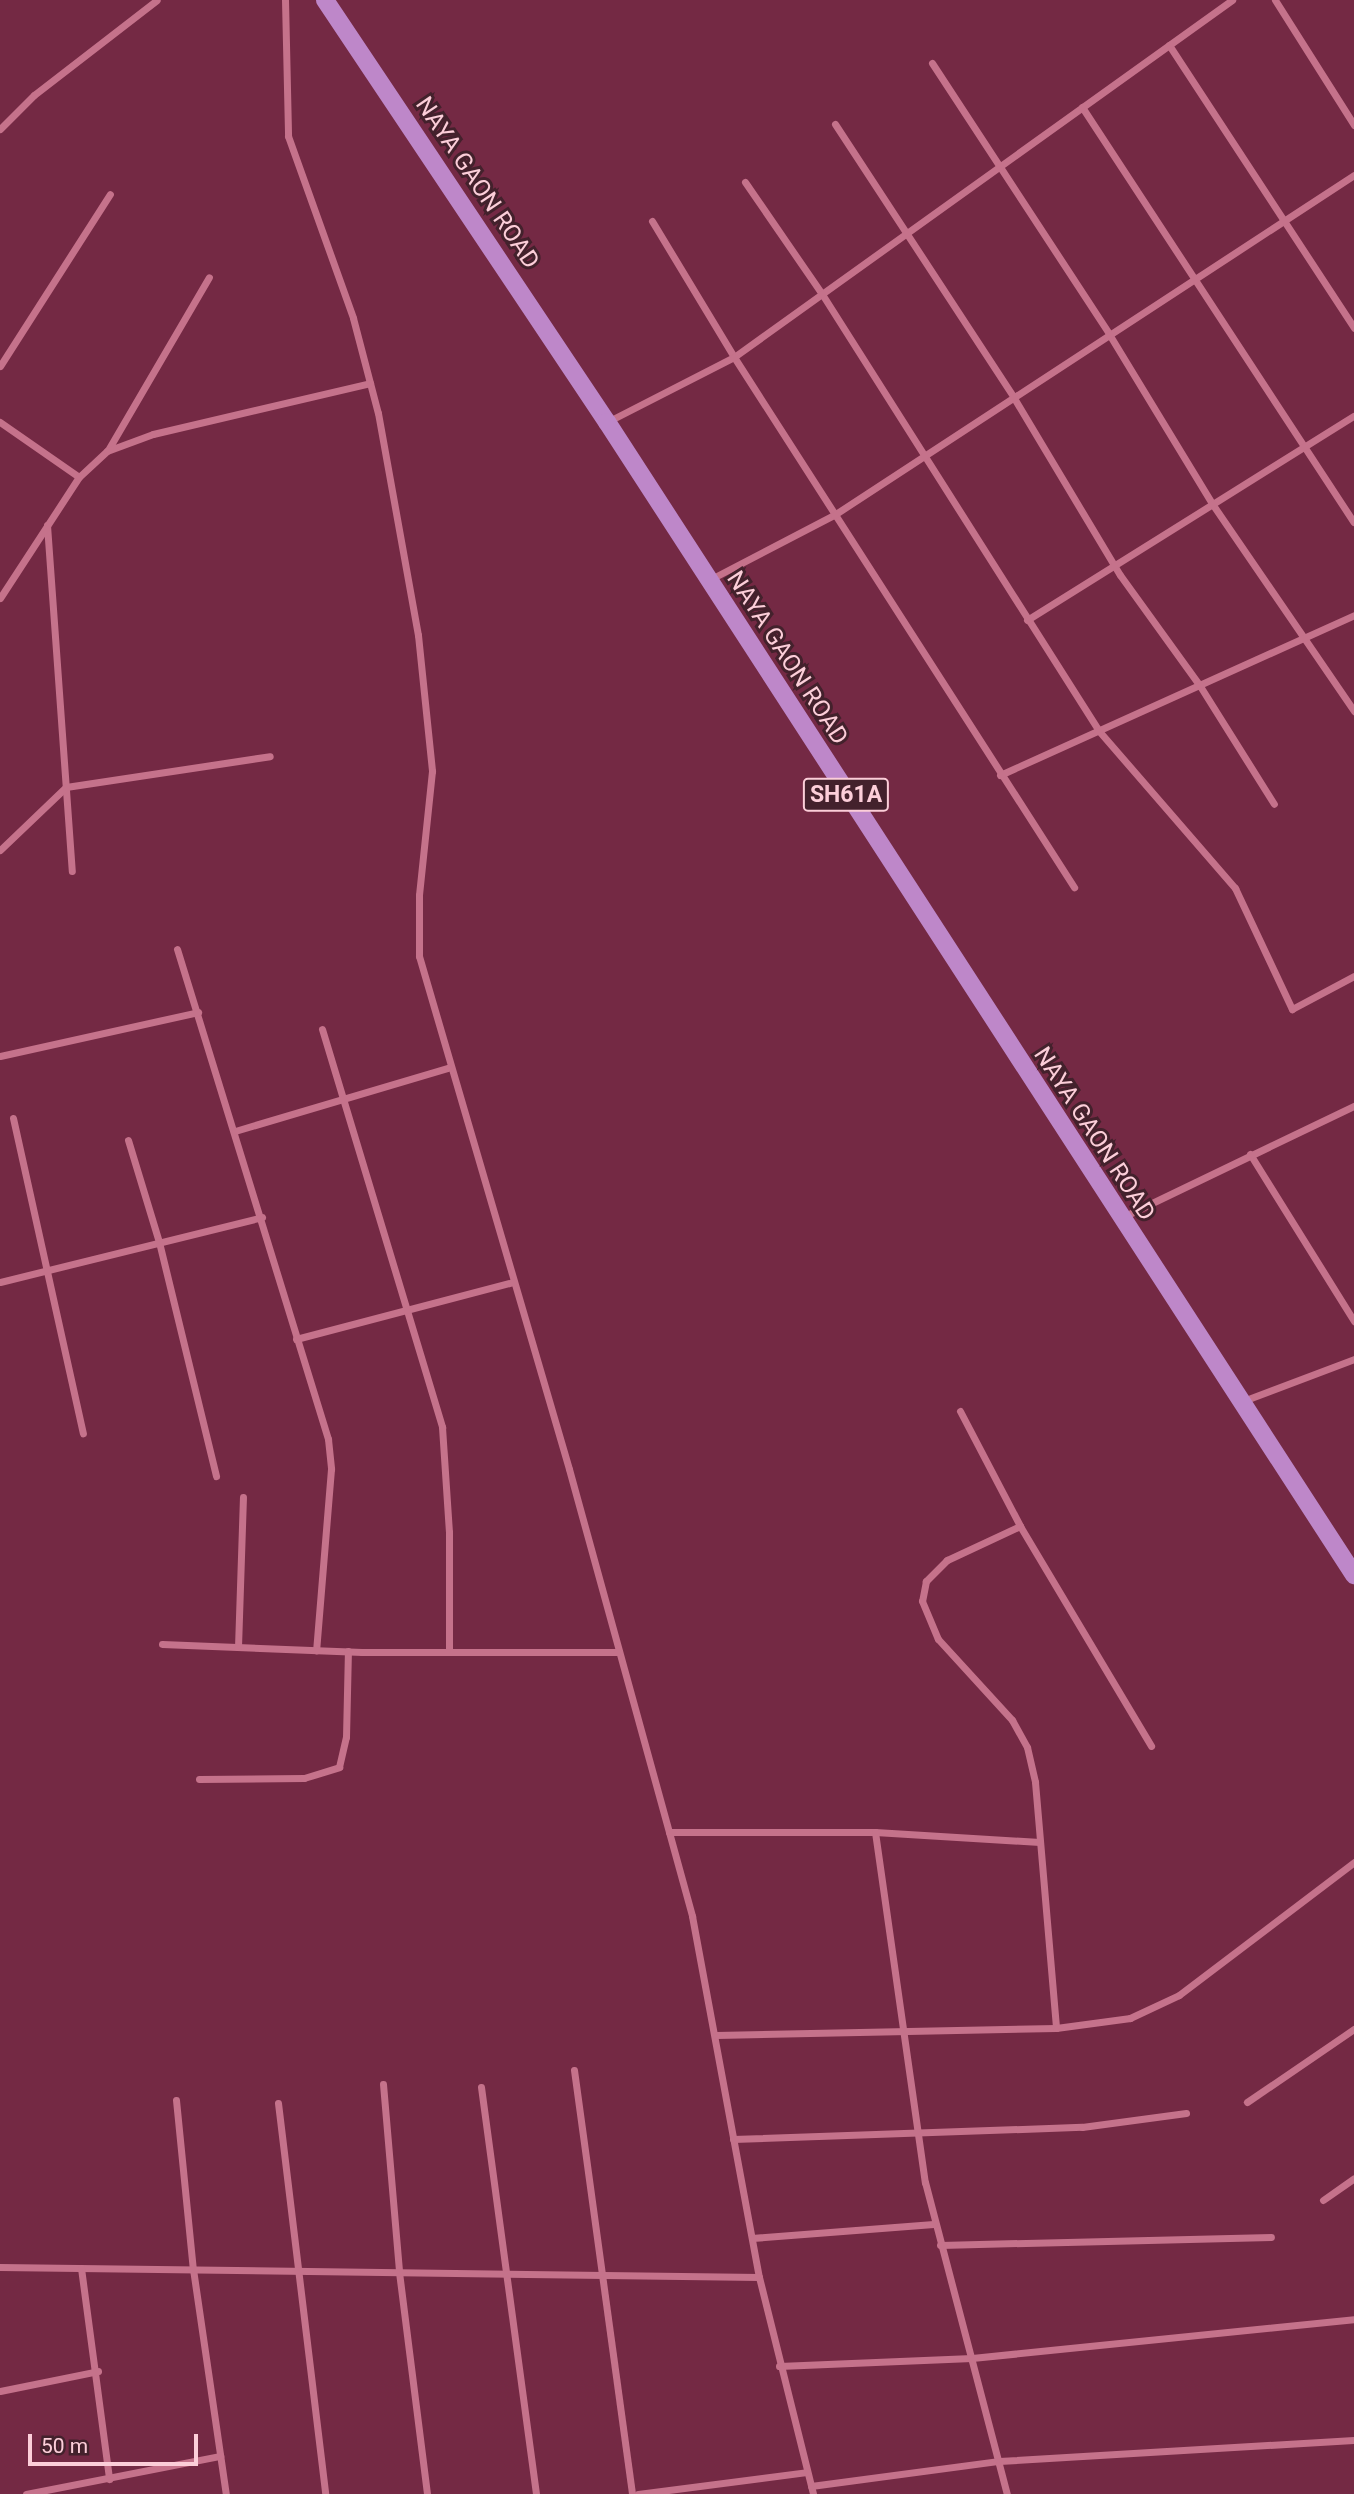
<!DOCTYPE html>
<html>
<head>
<meta charset="utf-8">
<style>
	body { margin:0 }
	#map { position:relative; width:1354px; height:2494px; overflow:hidden; background:#742944; font-family:Roboto,sans-serif }
	div>[style] { position:absolute }
	.minor>* { height:7px; margin:-3.5px; padding:0 3.5px; transform-origin:3.5px; border-radius:3.5px; background:#c5728b }
	.primary>* { height:18px; margin:-9px; padding:0 9px; transform-origin:9px; border-radius:9px; background:#be87c9 }
	span { translate:-50% -50%; white-space:nowrap; text-align:center; line-height:1.15; -webkit-text-stroke:6px #43212c; paint-order:stroke }
	.shield-label span { padding:2px 5px; background:#43212c; border:2px solid; border-radius:5px; -webkit-text-stroke-width:0 }
	.shield-label { font-size:23px; color:#fcced9; font-weight:700 }
	.street-label { font-size:24px; color:#fcced9 }
	.scale { position:absolute; left:28px; top:2434px; width:170px; height:32px; box-sizing:border-box; border:4px solid #fcced9; border-top:0; padding-left:9px; font-size:21px; line-height:24px; white-space:nowrap; color:#fcced9; -webkit-text-stroke:5px #43212c; paint-order:stroke }
</style>
</head>
<body>
<div id="map">
	<div class="minor">
		<i style="left:285px;top:0;width:136px;rotate:88.7deg"></i>
		<i style="left:288px;top:136px;width:193px;rotate:70.3deg"></i>
		<i style="left:353px;top:318px;width:98px;rotate:75.3deg"></i>
		<i style="left:378px;top:413px;width:226px;rotate:79.8deg"></i>
		<i style="left:418px;top:635px;width:137px;rotate:84.1deg"></i>
		<i style="left:432px;top:771px;width:125px;rotate:96deg"></i>
		<i style="left:419px;top:895px;width:61px;rotate:90deg"></i>
		<i style="left:419px;top:956px;width:534px;rotate:73.7deg"></i>
		<i style="left:569px;top:1469px;width:464px;rotate:74.6deg"></i>
		<i style="left:692px;top:1916px;width:367px;rotate:79.5deg"></i>
		<i style="left:759px;top:2277px;width:224px;rotate:76deg"></i>
		<i style="left:1275px;top:0;width:148px;rotate:57.7deg"></i>
		<i style="left:1169px;top:45px;width:338px;rotate:56.8deg"></i>
		<i style="left:932px;top:63px;width:324px;rotate:56.8deg"></i>
		<i style="left:1109px;top:334px;width:200px;rotate:58.7deg"></i>
		<i style="left:1213px;top:505px;width:250px;rotate:55.6deg"></i>
		<i style="left:1082px;top:107px;width:496px;rotate:56.8deg"></i>
		<i style="left:835px;top:124px;width:327px;rotate:56.8deg"></i>
		<i style="left:1014px;top:398px;width:206px;rotate:59.1deg"></i>
		<i style="left:1120px;top:575px;width:137px;rotate:54.2deg"></i>
		<i style="left:1200px;top:686px;width:139px;rotate:57.9deg"></i>
		<i style="left:0;top:129px;width:48px;rotate:-45deg"></i>
		<i style="left:34px;top:95px;width:155px;rotate:-37.7deg"></i>
		<i style="left:745px;top:182px;width:136px;rotate:55.5deg"></i>
		<i style="left:822px;top:294px;width:517px;rotate:57.63deg"></i>
		<i style="left:1099px;top:731px;width:208px;rotate:49.1deg"></i>
		<i style="left:1235px;top:888px;width:134px;rotate:64.8deg"></i>
		<i style="left:1292px;top:1009px;width:70px;rotate:-28deg"></i>
		<i style="left:652px;top:221px;width:159px;rotate:58.9deg"></i>
		<i style="left:734px;top:357px;width:630px;rotate:57.32deg"></i>
		<i style="left:0;top:366px;width:204px;rotate:-57.4deg"></i>
		<i style="left:0;top:422px;width:96px;rotate:34.8deg"></i>
		<i style="left:607px;top:422px;width:143px;rotate:-27.1deg"></i>
		<i style="left:734px;top:357px;width:613px;rotate:-35.64deg"></i>
		<i style="left:108px;top:450px;width:200px;rotate:-59.7deg"></i>
		<i style="left:47px;top:525px;width:347px;rotate:85.9deg"></i>
		<i style="left:709px;top:580px;width:141px;rotate:-27.5deg"></i>
		<i style="left:834px;top:515px;width:621px;rotate:-33.18deg"></i>
		<i style="left:0;top:598px;width:145px;rotate:-56.9deg"></i>
		<i style="left:79px;top:477px;width:38px;rotate:-43deg"></i>
		<i style="left:107px;top:451px;width:49px;rotate:-20.3deg"></i>
		<i style="left:153px;top:434px;width:223px;rotate:-13.2deg"></i>
		<i style="left:1027px;top:620px;width:385px;rotate:-32deg"></i>
		<i style="left:1000px;top:775px;width:388px;rotate:-24.3deg"></i>
		<i style="left:0;top:850px;width:91px;rotate:-43.7deg"></i>
		<i style="left:66px;top:787px;width:206px;rotate:-8.6deg"></i>
		<i style="left:177px;top:949px;width:513px;rotate:72.87deg"></i>
		<i style="left:328px;top:1439px;width:30px;rotate:84deg"></i>
		<i style="left:331px;top:1469px;width:182px;rotate:94.7deg"></i>
		<i style="left:322px;top:1029px;width:416px;rotate:73.2deg"></i>
		<i style="left:442px;top:1427px;width:105px;rotate:86.2deg"></i>
		<i style="left:449px;top:1532px;width:120px;rotate:90deg"></i>
		<i style="left:0;top:1056px;width:203px;rotate:-12.5deg"></i>
		<i style="left:13px;top:1118px;width:323px;rotate:77.5deg"></i>
		<i style="left:235px;top:1131px;width:222px;rotate:-16.5deg"></i>
		<i style="left:128px;top:1140px;width:107px;rotate:73.1deg"></i>
		<i style="left:159px;top:1242px;width:241px;rotate:76.3deg"></i>
		<i style="left:1250px;top:1154px;width:197px;rotate:58.1deg"></i>
		<i style="left:1125px;top:1216px;width:254px;rotate:-25.7deg"></i>
		<i style="left:0;top:1282px;width:270px;rotate:-13.9deg"></i>
		<i style="left:296px;top:1339px;width:224px;rotate:-14.7deg"></i>
		<i style="left:1243px;top:1401px;width:119px;rotate:-20.7deg"></i>
		<i style="left:960px;top:1411px;width:130px;rotate:62.4deg"></i>
		<i style="left:1020px;top:1526px;width:256px;rotate:59.2deg"></i>
		<i style="left:1020px;top:1526px;width:81px;rotate:155deg"></i>
		<i style="left:947px;top:1560px;width:30px;rotate:135deg"></i>
		<i style="left:926px;top:1581px;width:20px;rotate:101deg"></i>
		<i style="left:922px;top:1601px;width:41px;rotate:67.2deg"></i>
		<i style="left:938px;top:1639px;width:110px;rotate:47.6deg"></i>
		<i style="left:1012px;top:1720px;width:31px;rotate:61deg"></i>
		<i style="left:1027px;top:1747px;width:36px;rotate:77deg"></i>
		<i style="left:1035px;top:1782px;width:247px;rotate:85.1deg"></i>
		<i style="left:162px;top:1644px;width:200px;rotate:2.3deg"></i>
		<i style="left:362px;top:1652px;width:257px"></i>
		<i style="left:238px;top:1647px;width:150px;rotate:-88.1deg"></i>
		<i style="left:199px;top:1779px;width:105px;rotate:-0.5deg"></i>
		<i style="left:304px;top:1778px;width:37px;rotate:-17deg"></i>
		<i style="left:339px;top:1767px;width:31px;rotate:-77deg"></i>
		<i style="left:346px;top:1737px;width:86px;rotate:-88.7deg"></i>
		<i style="left:669px;top:1832px;width:206px"></i>
		<i style="left:875px;top:1832px;width:165px;rotate:3.5deg"></i>
		<i style="left:875px;top:1832px;width:354px;rotate:81.9deg"></i>
		<i style="left:925px;top:2182px;width:323px;rotate:75.3deg"></i>
		<i style="left:716px;top:2035px;width:340px;rotate:-1.2deg"></i>
		<i style="left:1056px;top:2028px;width:75px;rotate:-7.7deg"></i>
		<i style="left:1130px;top:2018px;width:54px;rotate:-25.1deg"></i>
		<i style="left:1179px;top:1995px;width:220px;rotate:-37.2deg"></i>
		<i style="left:574px;top:2070px;width:428px;rotate:82.2deg"></i>
		<i style="left:383px;top:2084px;width:189px;rotate:85.1deg"></i>
		<i style="left:399px;top:2272px;width:224px;rotate:82.8deg"></i>
		<i style="left:481px;top:2087px;width:411px;rotate:82.3deg"></i>
		<i style="left:176px;top:2100px;width:170px;rotate:84.3deg"></i>
		<i style="left:193px;top:2269px;width:227px;rotate:81.7deg"></i>
		<i style="left:1247px;top:2102px;width:130px;rotate:-34.3deg"></i>
		<i style="left:278px;top:2103px;width:394px;rotate:83.1deg"></i>
		<i style="left:733px;top:2139px;width:349px;rotate:-2deg"></i>
		<i style="left:1082px;top:2127px;width:105px;rotate:-7.7deg"></i>
		<i style="left:1323px;top:2200px;width:38px;rotate:-35deg"></i>
		<i style="left:752px;top:2238px;width:182px;rotate:-4.4deg"></i>
		<i style="left:940px;top:2245px;width:331px;rotate:-1.4deg"></i>
		<i style="left:0;top:2267px;width:759px;rotate:0.75deg"></i>
		<i style="left:81px;top:2268px;width:213px;rotate:82.4deg"></i>
		<i style="left:779px;top:2366px;width:193px;rotate:-2.4deg"></i>
		<i style="left:972px;top:2358px;width:384px;rotate:-5.8deg"></i>
		<i style="left:0;top:2391px;width:100px;rotate:-11.5deg"></i>
		<i style="left:811px;top:2486px;width:190px;rotate:-7.6deg"></i>
		<i style="left:999px;top:2461px;width:356px;rotate:-3.4deg"></i>
		<i style="left:26px;top:2494px;width:198px;rotate:-11.1deg"></i>
		<i style="left:638px;top:2494px;width:170px;rotate:-7.4deg"></i>
	</div>
	<div class="primary">
		<i style="left:325px;top:0;width:508px;rotate:56.25deg"></i>
		<i style="left:607px;top:422px;width:1374px;rotate:57.06deg"></i>
	</div>
	<div class="shield-label">
		<span style="left:846px;top:795px">SH61A</span>
	</div>
	<div class="street-label">
		<span style="left:477px;top:183px;rotate:56deg">NAYA GAON ROAD</span>
		<span style="left:787px;top:658px;rotate:57deg">NAYA GAON ROAD</span>
		<span style="left:1094px;top:1134px;rotate:57deg">NAYA GAON ROAD</span>
	</div>
	<div class="scale">50 m</div>
</div>
</body>
</html>
